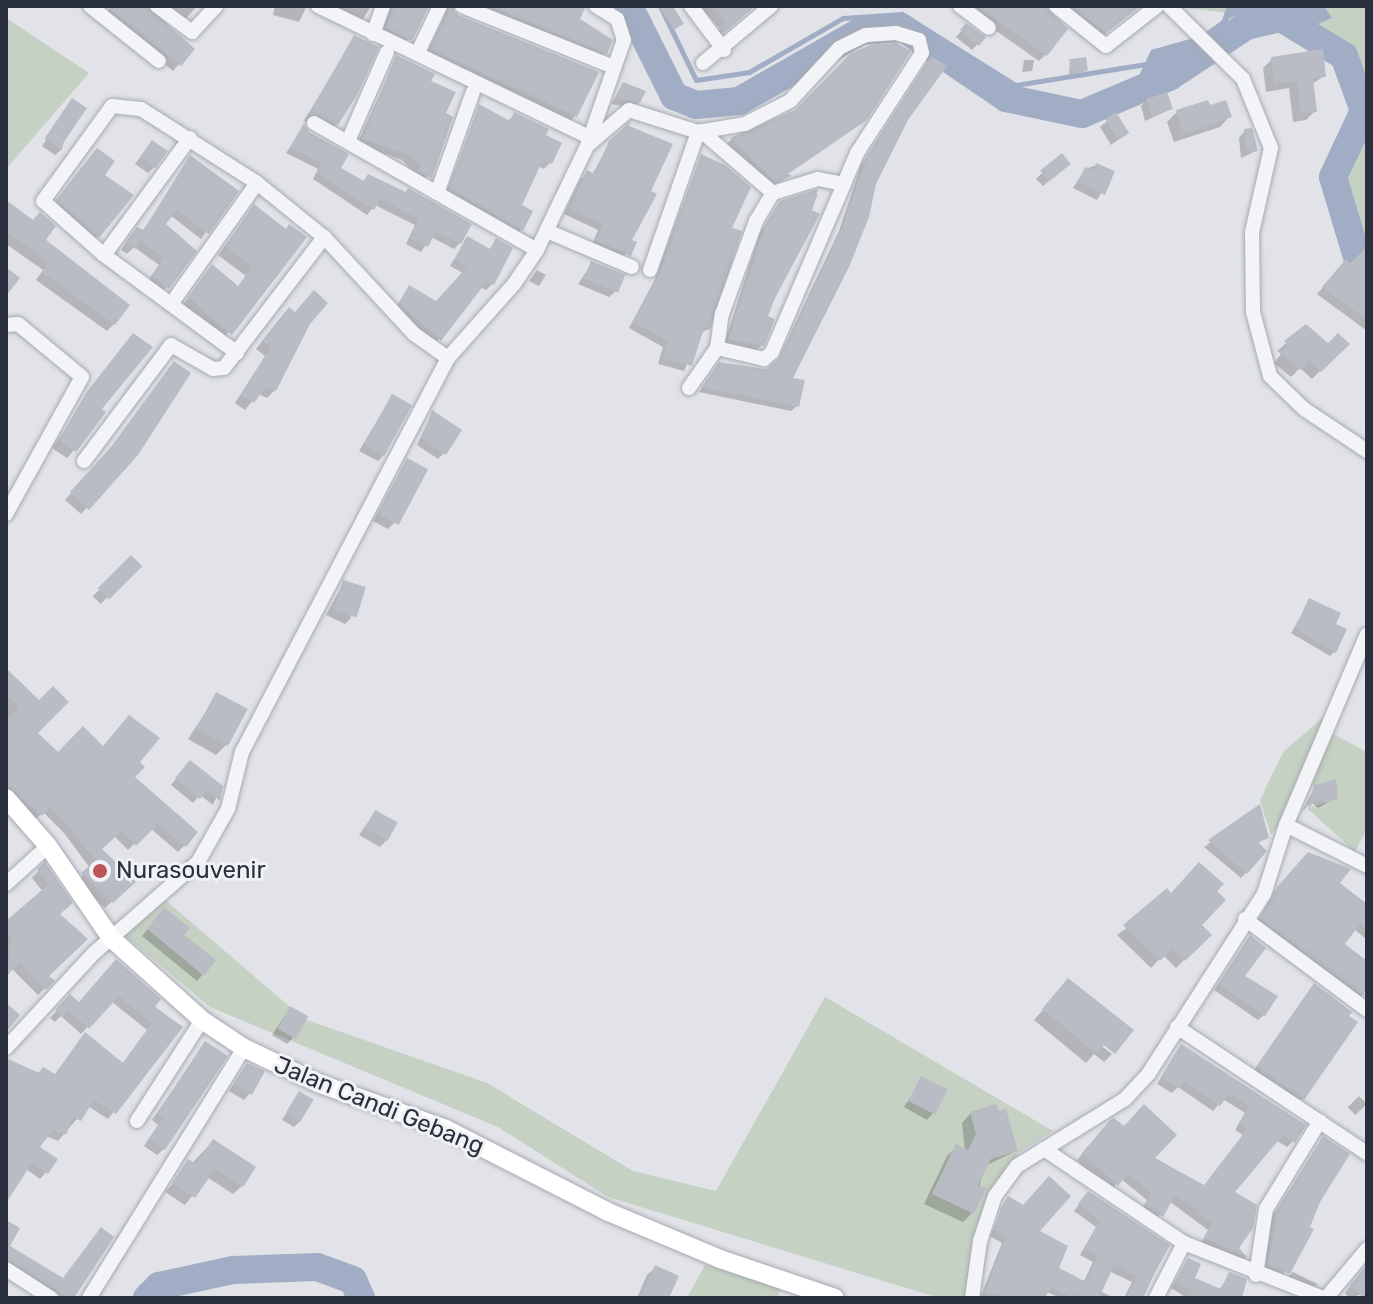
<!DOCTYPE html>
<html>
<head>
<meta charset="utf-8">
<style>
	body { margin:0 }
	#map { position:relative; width:1373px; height:1304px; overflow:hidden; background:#e1e3e8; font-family:Rubik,sans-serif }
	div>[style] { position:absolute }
	.green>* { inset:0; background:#c5d1c3 }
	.water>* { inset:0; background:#a0adc4 }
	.shadow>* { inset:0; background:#0003; transform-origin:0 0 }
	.stream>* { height:5px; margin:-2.5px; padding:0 2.5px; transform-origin:2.5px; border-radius:2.5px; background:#a0adc4 }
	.river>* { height:28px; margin:-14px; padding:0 14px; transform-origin:14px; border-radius:14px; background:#a0adc4 }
	.building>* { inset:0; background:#b9bcc4; transform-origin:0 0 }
	.roads { filter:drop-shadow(0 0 2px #a7aab2) drop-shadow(0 0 2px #a7aab2) }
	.minor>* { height:14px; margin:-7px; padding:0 7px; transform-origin:7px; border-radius:7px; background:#f3f4f7 }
	.major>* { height:18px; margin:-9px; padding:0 9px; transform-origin:9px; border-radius:9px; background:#fff }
	.dots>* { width:22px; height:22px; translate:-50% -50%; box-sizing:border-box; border:4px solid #f0f2f6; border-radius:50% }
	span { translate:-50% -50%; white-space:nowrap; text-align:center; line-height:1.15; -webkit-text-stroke:6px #f0f2f6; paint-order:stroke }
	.poi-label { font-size:24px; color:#2b303e }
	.left { translate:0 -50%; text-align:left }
	.street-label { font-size:24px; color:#2b303e }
	.frame { position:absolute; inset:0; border:8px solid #2b303e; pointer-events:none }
</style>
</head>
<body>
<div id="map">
	<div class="green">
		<i style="clip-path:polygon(1165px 6px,1367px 6px,1367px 103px,1347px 46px,1284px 8px,1239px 14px)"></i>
		<i style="clip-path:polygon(6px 18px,89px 73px,6px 169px)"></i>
		<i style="clip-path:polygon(1367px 118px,1367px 263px,1360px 257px,1337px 178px)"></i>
		<i style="clip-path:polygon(1325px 716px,1291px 806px,1271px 835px,1260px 801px,1267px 785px,1284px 751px)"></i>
		<i style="clip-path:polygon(1331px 733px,1367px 752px,1367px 829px,1355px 852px,1307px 808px,1338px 799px,1332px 780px,1302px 789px)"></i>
		<i style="clip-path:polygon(157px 893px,304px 1019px,487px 1083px,633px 1171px,716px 1191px,825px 997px,1053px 1131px,1019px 1153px,993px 1191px,969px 1298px,939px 1298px,608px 1197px,498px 1127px,210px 1007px,122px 933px)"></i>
		<i style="clip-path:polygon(705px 1265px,783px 1285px,777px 1298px,687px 1298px)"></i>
	</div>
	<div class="water">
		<i style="clip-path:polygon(1227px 6px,1324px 6px,1332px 18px,1313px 26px,1284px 8px,1239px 14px,1221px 23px)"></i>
		<i style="clip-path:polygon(1197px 37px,1169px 77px,1141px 91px,1138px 78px,1151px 50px)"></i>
	</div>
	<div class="shadow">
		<i style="clip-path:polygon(112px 6px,143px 6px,192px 49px,173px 71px,104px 15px)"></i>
		<i style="clip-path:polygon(172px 6px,197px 6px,182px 23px,167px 12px)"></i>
		<i style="clip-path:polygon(275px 6px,307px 6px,299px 22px,273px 15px)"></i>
		<i style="clip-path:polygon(321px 6px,371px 6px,360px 24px)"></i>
		<i style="clip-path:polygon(383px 6px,427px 6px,405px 45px,381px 34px,388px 12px)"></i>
		<i style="clip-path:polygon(440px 6px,453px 6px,457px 17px,575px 116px,569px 122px,426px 55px,444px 17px)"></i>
		<i style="clip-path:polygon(469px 6px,581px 6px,578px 19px,606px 52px,600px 58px)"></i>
		<i style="clip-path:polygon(700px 6px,755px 6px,716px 38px,720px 29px)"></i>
		<i style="clip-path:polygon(961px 6px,1046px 6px,1046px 54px,1039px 61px)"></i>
		<i style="clip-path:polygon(1057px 6px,1140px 6px,1098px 39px)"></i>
		<i style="clip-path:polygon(662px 12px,679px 26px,671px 31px)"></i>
		<i style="clip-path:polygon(966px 26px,983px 38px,972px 50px,956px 37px)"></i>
		<i style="clip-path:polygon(354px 37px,337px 124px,330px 130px,304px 121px)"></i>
		<i style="clip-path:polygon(397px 57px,428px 81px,443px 114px,451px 118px,424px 183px,402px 160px,357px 144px)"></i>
		<i style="clip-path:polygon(1272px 59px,1324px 76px,1311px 85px,1315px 111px,1306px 120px,1293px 122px,1289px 88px,1266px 92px,1263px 68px)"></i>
		<i style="clip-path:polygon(1024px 60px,1034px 60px,1032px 71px,1022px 72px)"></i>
		<i style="clip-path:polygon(1070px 62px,1086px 71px,1069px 75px)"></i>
		<i style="clip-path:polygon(926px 64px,790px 379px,797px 406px,791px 411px,699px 392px,714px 370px,766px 371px,777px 362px,839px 231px,861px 165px)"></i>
		<i style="clip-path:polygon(624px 84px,639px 102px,632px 108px,611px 104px)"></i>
		<i style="clip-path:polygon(1147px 100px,1171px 109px,1145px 121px,1141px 106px)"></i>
		<i style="clip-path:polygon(72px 101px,62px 149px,55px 155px,42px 146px)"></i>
		<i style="clip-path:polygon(480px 107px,508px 121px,515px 114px,559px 144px,550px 163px,544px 169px,538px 166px,519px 206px,522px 229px,516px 235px,445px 195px)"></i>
		<i style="clip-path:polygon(1177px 112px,1229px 117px,1220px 127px,1174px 142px,1167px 122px)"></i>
		<i style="clip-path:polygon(1115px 115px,1127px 133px,1111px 145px,1100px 127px)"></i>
		<i style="clip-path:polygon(304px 127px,338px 169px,362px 182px,368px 176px,460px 243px,454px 249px,431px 237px,421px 252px,406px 244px,415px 225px,375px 205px,367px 215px,313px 179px,318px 169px,286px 153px)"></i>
		<i style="clip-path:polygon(1245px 131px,1256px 151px,1241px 158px,1239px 138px)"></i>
		<i style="clip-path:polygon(732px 139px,789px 177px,769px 187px,726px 145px)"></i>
		<i style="clip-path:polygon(610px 142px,630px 241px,623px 260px,591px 247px,598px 230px,564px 214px,581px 178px,592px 175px)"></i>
		<i style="clip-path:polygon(146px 149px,154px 167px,148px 173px,135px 164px)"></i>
		<i style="clip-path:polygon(92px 156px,102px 175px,131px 195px,93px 242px,52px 206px)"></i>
		<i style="clip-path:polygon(701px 156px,729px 229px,708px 329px,700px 334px,684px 371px,658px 364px,663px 347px,629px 328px,654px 281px)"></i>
		<i style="clip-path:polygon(190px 157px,236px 191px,201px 239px,170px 215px,163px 224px,194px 251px,161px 294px,146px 283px,159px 265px,134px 247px,127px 254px,121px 250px,131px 235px,142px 232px)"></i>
		<i style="clip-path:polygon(1097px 165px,1113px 172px,1097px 200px,1073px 188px,1085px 169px)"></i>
		<i style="clip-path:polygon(1062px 169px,1043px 186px,1036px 179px,1042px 173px)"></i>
		<i style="clip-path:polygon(818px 194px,766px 317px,762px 345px,756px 350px,724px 344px,760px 233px,775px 209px)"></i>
		<i style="clip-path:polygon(6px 202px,32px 222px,114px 324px,107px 331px,36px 280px,43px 270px,6px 244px)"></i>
		<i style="clip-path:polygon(254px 207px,285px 231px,223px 341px,182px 306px,212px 267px,237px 288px,246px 276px,218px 255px)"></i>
		<i style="clip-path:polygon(467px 239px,489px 250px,496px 241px,492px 284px,486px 290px,480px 287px,434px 345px,394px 309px,410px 287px,436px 303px,463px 273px,450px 266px)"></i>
		<i style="clip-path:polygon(1367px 250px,1367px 331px,1317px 294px,1346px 262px,1350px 266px)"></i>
		<i style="clip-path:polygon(592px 263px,616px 291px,609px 297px,578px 284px)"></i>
		<i style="clip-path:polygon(537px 270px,546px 275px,539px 286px,529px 281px)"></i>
		<i style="clip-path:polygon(281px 317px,308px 323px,275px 390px,267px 398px,258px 394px,245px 410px,235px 403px,265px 356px,256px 349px)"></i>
		<i style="clip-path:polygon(1306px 326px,1328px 346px,1347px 344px,1312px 379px,1300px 368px,1291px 377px,1274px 363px,1281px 354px,1277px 351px)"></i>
		<i style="clip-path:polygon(126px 343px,74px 450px,67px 458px,52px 448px)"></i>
		<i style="clip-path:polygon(392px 396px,384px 455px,378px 461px,359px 451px)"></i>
		<i style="clip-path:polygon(432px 413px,444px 453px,438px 459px,417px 445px)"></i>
		<i style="clip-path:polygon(148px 436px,81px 514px,65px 500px,105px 455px)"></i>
		<i style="clip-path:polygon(407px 461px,394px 523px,388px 529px,373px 521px)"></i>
		<i style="left:131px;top:558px;width:11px;height:54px;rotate:45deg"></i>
		<i style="clip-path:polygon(344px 582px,351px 618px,345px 624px,326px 615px)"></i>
		<i style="clip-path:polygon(1310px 600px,1334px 625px,1335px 651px,1330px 656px,1291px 633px)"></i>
		<i style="clip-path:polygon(6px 672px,36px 733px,58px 755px,103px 748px,137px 762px,132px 777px,196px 833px,178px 852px,150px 828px,128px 850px,114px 836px,99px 850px,133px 882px,105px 908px,77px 881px,90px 868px,64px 833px,43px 812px,34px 821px,6px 795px)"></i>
		<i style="clip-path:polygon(217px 695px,226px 745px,216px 755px,188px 739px)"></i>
		<i style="clip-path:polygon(185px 768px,221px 787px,213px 805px,200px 795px,193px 803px,171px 785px)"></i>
		<i style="clip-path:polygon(1315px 787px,1336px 798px,1318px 808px,1311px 802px,1301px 813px)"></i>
		<i style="clip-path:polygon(1260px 807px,1266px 837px,1257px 844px,1264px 853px,1241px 878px,1204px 847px)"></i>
		<i style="clip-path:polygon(375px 812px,386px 841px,380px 847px,359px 835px)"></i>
		<i style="clip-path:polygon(1308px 854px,1363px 904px,1367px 899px,1367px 940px,1354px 929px,1342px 944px,1367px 963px,1367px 989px,1357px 1000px,1256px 924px,1272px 895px)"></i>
		<i style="clip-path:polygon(44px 865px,57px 915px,46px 976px,52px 981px,38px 995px,10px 967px,6px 972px,6px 916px,10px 920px,43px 892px,32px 878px)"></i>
		<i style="clip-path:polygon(1215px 891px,1199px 925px,1209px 935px,1176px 968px,1163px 955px,1151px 968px,1117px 935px,1171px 896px)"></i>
		<i style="clip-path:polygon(158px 916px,181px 936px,203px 974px,197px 981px,142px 936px)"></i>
		<i style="clip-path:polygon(1250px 938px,1242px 976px,1264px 1015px,1258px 1020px,1214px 990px)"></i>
		<i style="clip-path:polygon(110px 968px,180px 1028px,108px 1119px,88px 1106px,58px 1141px,46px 1136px,38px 1148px,46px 1172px,40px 1179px,26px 1169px,6px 1199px,6px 1098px,43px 1069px,54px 1076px,122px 1064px,147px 1030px,111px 1001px,81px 1034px,61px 1016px,55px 1022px,50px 1018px,70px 997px,78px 1005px)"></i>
		<i style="clip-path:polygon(1059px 991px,1095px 1041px,1112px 1054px,1104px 1062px,1094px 1054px,1086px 1063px,1034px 1020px)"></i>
		<i style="clip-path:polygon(1309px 991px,1303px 1098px,1298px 1104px,1252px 1073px)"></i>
		<i style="clip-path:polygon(290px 1008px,293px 1038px,287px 1044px,272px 1035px)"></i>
		<i style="clip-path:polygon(205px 1043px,164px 1149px,157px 1155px,144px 1146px,158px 1125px,152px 1120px)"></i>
		<i style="clip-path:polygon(1182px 1046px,1293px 1141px,1287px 1147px,1276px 1140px,1232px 1193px,1237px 1248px,1246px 1258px,1241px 1263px,1200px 1245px,1208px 1230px,1169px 1201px,1155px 1221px,1140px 1211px,1147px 1200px,1121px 1179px,1110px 1191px,1077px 1160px,1104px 1129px,1203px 1187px,1243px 1135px,1235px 1130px,1245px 1113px,1223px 1099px,1213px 1111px,1178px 1087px,1172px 1093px,1157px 1084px)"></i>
		<i style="clip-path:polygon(247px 1065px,250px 1093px,244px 1100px,229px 1091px)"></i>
		<i style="clip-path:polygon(922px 1079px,933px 1113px,927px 1120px,904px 1107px)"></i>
		<i style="clip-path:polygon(299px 1094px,300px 1121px,294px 1127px,282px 1120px)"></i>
		<i style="left:1359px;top:1096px;width:11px;height:16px;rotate:45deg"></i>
		<i style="clip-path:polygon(971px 1113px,1016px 1151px,985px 1166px,972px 1213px,963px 1222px,924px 1204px,947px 1156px,957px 1147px,965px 1151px,962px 1123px)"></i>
		<i style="clip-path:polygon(1323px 1138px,1318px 1201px,1280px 1281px,1260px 1274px,1268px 1223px)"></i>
		<i style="clip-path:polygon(213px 1141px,242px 1186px,233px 1194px,207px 1177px,185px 1205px,165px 1192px)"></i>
		<i style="clip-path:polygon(1009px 1199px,1036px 1231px,1057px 1269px,1083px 1283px,1093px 1262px,1080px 1255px,1096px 1227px,1074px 1211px,1083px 1199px,1167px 1246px,1143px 1298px,1124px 1298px,1132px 1282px,1109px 1271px,1100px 1291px,1114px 1298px,1061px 1298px,1046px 1292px,1043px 1298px,980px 1298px,1002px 1243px,990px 1236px)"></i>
		<i style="clip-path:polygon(6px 1222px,7px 1247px,69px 1298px,51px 1298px,6px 1271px)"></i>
		<i style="clip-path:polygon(1188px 1260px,1193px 1279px,1219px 1290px,1230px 1274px,1239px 1298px,1187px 1298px,1171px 1288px)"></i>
		<i style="clip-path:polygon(1367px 1266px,1367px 1293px,1349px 1298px,1345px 1293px)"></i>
		<i style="clip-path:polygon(656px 1267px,667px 1298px,637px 1298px,647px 1275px)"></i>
		<i style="clip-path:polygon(1293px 1272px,1317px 1284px,1311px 1291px,1287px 1278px)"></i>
	</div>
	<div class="stream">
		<i style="left:660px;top:6px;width:82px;rotate:64.1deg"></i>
		<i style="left:696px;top:80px;width:54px;rotate:-8.6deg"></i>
		<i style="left:749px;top:72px;width:108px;rotate:-29.9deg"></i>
		<i style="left:843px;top:18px;width:59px;rotate:-3.9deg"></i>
		<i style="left:902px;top:14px;width:133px;rotate:32.1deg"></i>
		<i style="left:1015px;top:85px;width:139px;rotate:-9.1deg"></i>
		<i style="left:1189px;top:46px;width:45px;rotate:-35.1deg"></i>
	</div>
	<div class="river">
		<i style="left:629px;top:6px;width:101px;rotate:63.4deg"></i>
		<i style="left:674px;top:96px;width:24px;rotate:22deg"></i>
		<i style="left:696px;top:105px;width:43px;rotate:-5.3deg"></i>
		<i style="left:739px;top:101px;width:141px;rotate:-29.8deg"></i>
		<i style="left:861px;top:31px;width:42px;rotate:-4.1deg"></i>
		<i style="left:903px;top:28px;width:125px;rotate:34.2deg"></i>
		<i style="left:1006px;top:98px;width:78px;rotate:11.9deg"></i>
		<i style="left:1082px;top:114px;width:95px;rotate:-23deg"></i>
		<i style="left:1169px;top:77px;width:92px;rotate:-33.5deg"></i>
		<i style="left:1246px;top:26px;width:36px;rotate:-13deg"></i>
		<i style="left:1281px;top:18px;width:74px;rotate:31.1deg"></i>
		<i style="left:1344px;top:56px;width:59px;rotate:70deg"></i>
		<i style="left:1364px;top:111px;width:73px;rotate:115.2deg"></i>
		<i style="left:1333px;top:177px;width:94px;rotate:73.3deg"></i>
		<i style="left:1360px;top:267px;width:9px;rotate:41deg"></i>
		<i style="left:147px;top:1298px;width:17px;rotate:-45deg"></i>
		<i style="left:159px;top:1286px;width:76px;rotate:-12.2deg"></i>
		<i style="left:233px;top:1270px;width:84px;rotate:-2deg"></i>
		<i style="left:317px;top:1267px;width:38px;rotate:20deg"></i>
		<i style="left:353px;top:1280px;width:20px;rotate:66deg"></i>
	</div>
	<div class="building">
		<i style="clip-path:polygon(106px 6px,147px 6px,195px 49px,181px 66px)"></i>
		<i style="clip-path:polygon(393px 6px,429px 6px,412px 41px,386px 28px)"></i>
		<i style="clip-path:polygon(450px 6px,458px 15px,599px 72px,577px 117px,430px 49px)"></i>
		<i style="clip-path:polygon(489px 6px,586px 6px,580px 19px,613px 40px,607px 54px)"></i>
		<i style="clip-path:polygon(658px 6px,673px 6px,684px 24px,674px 30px)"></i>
		<i style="clip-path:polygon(712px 6px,755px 6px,724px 33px,719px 27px,725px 22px)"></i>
		<i style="clip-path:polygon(1046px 6px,1068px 29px,1047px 56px,979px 8px)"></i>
		<i style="clip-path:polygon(1072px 6px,1141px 6px,1106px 33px)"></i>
		<i style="clip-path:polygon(966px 23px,986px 37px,979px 46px,960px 30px)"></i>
		<i style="clip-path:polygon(354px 35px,379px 47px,357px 95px,338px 125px,309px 115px)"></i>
		<i style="clip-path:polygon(896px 43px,911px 51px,867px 120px,788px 174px,792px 176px,775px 182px,730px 138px,795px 110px,850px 54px,871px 45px)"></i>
		<i style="clip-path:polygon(1323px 49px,1326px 77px,1313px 78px,1317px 112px,1301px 114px,1297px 81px,1274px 84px,1271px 57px)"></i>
		<i style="clip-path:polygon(396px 55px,435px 74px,431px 81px,456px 92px,446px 113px,453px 117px,432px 178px,418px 171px,421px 165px,408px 154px,362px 139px)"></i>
		<i style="clip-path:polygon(931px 56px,947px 66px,908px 120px,876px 184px,869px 217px,849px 267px,793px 378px,805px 380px,799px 407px,702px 387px,719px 362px,766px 369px,781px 357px,844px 224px,866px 158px)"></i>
		<i style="left:1086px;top:57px;width:14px;height:17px;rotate:82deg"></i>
		<i style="clip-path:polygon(623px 82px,646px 91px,640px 103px,615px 98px)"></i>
		<i style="left:1167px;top:92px;width:18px;height:22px;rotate:71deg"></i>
		<i style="left:72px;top:98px;width:18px;height:49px;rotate:34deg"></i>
		<i style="clip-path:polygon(1208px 100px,1210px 105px,1226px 100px,1232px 117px,1184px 134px,1176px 110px)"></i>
		<i style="clip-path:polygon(479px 104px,510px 121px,514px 112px,549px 129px,546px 135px,562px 143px,552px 164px,543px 160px,522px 205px,533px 211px,523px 231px,449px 188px)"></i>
		<i style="left:1116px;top:112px;width:25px;height:13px;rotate:58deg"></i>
		<i style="clip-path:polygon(631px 121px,629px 126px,673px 144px,651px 191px,657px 194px,632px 240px,637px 242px,631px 256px,596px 241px,603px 224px,568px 208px,587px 170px,595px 174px,609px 141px)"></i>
		<i style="clip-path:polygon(304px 123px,309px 132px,349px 154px,341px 168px,364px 181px,368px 174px,406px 192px,408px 188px,472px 224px,461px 244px,436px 231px,428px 247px,410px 238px,419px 219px,380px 199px,374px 210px,317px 173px,322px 163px,290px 147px)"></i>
		<i style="clip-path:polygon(1252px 128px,1258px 151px,1246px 152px,1244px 129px)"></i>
		<i style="left:152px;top:140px;width:19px;height:21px;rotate:35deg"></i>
		<i style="clip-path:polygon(97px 148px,115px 161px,105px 175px,134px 195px,99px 238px,56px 200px)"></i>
		<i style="left:1062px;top:153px;width:14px;height:28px;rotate:51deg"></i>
		<i style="clip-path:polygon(701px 154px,725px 165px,751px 187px,732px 228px,742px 231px,710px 330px,704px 328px,692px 366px,663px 358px,668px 341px,633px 322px,659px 273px)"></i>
		<i style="clip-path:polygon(190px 155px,239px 191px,209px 234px,177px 210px,166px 224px,197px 251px,169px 289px,151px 276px,164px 258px,140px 240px,135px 249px,125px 243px,137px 227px,144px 230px)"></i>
		<i style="clip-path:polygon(1096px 163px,1115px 171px,1105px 195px,1078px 182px,1085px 167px,1093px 170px)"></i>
		<i style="clip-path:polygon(818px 189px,812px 210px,820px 214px,775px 298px,768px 316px,775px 319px,764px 346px,728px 339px,765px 225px,780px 201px)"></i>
		<i style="clip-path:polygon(6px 200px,33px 220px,40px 212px,56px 226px,46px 240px,130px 305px,115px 325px,42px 272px,48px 262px,6px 231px)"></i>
		<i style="clip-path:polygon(254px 204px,286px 229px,289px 224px,307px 237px,232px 335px,188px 297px,212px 264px,238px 286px,252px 267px,225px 246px)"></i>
		<i style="clip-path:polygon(467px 236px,490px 249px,496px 238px,513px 248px,494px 285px,487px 281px,441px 341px,399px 303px,409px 285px,436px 301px,467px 267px,454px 260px)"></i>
		<i style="clip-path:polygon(1367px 247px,1367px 320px,1322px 287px,1346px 259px,1350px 263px)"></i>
		<i style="left:591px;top:261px;width:37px;height:19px;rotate:22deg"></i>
		<i style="clip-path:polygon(6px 267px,20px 278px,6px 296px)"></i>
		<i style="clip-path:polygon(314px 290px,328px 303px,310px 324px,276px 391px,266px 386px,254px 403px,241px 395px,271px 347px,262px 341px,289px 307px,295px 312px)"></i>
		<i style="clip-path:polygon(1306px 324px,1328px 343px,1338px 333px,1350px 344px,1321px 372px,1309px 360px,1300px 370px,1281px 353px,1288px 345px,1284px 341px)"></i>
		<i style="clip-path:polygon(133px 333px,153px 347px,102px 409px,106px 412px,76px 452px,59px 440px,86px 393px)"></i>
		<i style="clip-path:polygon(174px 361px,191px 373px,138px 455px,89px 510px,70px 492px,111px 447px)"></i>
		<i style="left:392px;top:394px;width:23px;height:58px;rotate:29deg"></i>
		<i style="clip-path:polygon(432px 410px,462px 430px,446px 455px,422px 439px)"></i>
		<i style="left:407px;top:458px;width:24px;height:63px;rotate:28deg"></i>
		<i style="left:131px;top:555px;width:16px;height:47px;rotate:45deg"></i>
		<i style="left:343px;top:580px;width:24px;height:32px;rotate:17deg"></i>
		<i style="clip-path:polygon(1309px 598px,1341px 613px,1336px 624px,1347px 629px,1336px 653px,1295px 628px)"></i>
		<i style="clip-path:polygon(6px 668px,39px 700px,53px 686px,69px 702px,38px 733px,58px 752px,83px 726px,103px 746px,129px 715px,160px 738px,140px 762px,145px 767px,135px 777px,198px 832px,186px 847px,158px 824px,136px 846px,122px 831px,102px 849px,136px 882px,113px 903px,81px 873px,95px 861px,70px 827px,50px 807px,42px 816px,6px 786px,6px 720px,19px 707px,6px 695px)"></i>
		<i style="left:216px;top:692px;width:36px;height:42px;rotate:28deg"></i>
		<i style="clip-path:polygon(190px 760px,223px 786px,220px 801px,207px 790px,200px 799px,175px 778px)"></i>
		<i style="clip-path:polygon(1336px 779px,1338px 799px,1325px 803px,1318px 798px,1308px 809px,1314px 785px)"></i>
		<i style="clip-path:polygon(1260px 804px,1269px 838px,1258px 842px,1267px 851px,1247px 874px,1208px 840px)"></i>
		<i style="left:375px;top:810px;width:26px;height:21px;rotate:29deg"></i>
		<i style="clip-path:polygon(1308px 852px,1351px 869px,1340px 883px,1367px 904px,1367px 931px,1360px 924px,1345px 944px,1367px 961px,1364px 996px,1260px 918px,1277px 887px)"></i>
		<i style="clip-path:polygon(45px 862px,73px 903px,60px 914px,88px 939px,49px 976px,55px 981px,46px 990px,19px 962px,6px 977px,11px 942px,6px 921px,49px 884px,37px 869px)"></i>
		<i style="clip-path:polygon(1199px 862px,1224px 884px,1217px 891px,1226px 900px,1202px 925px,1212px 935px,1185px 961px,1173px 948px,1160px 961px,1123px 925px,1167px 888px,1171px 893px)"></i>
		<i style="clip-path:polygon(164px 907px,190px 928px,184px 935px,216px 960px,204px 976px,147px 929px)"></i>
		<i style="clip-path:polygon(1250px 935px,1266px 948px,1245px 976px,1278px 996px,1265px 1016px,1218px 984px)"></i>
		<i style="clip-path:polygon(116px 959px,161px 999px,155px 1007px,183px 1027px,116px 1114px,94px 1100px,81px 1121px,73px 1117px,66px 1135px,53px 1130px,40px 1147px,58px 1159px,48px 1174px,32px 1163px,6px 1203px,6px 1058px,39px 1073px,43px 1067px,55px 1074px,85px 1032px,123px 1063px,152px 1023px,119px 996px,89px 1029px,68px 1010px,62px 1017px,55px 1010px,70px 994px,79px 1002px)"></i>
		<i style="clip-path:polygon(1068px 978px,1134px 1030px,1115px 1054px,1104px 1045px,1097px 1054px,1042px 1009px)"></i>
		<i style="clip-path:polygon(1314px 983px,1352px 1012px,1349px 1016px,1358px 1022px,1304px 1100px,1256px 1067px)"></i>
		<i style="clip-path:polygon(6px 1003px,20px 1015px,6px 1032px)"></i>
		<i style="left:290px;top:1006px;width:21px;height:26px;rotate:29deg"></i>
		<i style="clip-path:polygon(205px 1041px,228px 1056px,165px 1150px,149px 1139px,163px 1118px,157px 1114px)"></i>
		<i style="clip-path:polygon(1181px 1044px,1306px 1125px,1295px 1143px,1283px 1135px,1235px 1192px,1257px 1205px,1253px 1228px,1239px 1248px,1248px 1258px,1204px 1238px,1213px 1223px,1198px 1215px,1201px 1211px,1175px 1195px,1163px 1217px,1145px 1205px,1151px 1193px,1128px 1174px,1118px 1186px,1082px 1153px,1110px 1120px,1114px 1118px,1124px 1126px,1144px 1104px,1177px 1135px,1155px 1158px,1204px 1185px,1248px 1128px,1239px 1123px,1250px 1106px,1229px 1094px,1220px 1106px,1184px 1081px,1179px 1088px,1161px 1077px)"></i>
		<i style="clip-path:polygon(247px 1063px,265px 1071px,252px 1095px,233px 1084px)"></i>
		<i style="left:921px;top:1076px;width:30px;height:28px;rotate:27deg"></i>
		<i style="left:299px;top:1091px;width:17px;height:26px;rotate:31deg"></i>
		<i style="clip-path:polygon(996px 1104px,999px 1111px,1006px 1109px,1018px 1151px,991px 1159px,978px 1185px,986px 1188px,974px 1214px,932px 1194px,956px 1144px,968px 1150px,976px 1134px,970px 1112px)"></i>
		<i style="clip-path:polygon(1323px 1136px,1350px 1154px,1320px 1202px,1310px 1227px,1314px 1229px,1290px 1274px,1268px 1265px,1276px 1212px)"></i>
		<i style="clip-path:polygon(213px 1139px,256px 1167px,243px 1187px,215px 1169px,195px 1198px,172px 1183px,188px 1159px,196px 1164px)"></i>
		<i style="clip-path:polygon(1049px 1176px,1071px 1196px,1040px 1231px,1068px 1246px,1059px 1268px,1086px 1282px,1098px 1256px,1084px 1249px,1100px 1221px,1078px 1204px,1088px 1191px,1170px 1245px,1141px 1298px,1126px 1298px,1137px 1276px,1114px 1265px,1099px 1298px,1076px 1294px,1073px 1298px,1051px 1287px,1045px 1298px,984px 1294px,1006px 1237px,994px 1230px,1001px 1208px,1008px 1196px,1023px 1205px)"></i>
		<i style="clip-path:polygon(6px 1220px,20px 1228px,10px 1246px,63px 1278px,101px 1227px,114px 1237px,74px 1298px,68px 1298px,6px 1259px)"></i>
		<i style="clip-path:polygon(1188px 1258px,1201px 1264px,1195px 1278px,1221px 1289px,1229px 1272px,1247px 1279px,1242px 1298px,1189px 1298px,1193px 1290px,1175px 1282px)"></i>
		<i style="clip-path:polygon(655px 1265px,679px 1276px,669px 1298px,640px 1298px)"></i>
		<i style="clip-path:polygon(1367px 1265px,1367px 1298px,1364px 1298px,1349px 1286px)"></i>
	</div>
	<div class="roads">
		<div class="minor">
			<i style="left:90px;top:6px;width:88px;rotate:38.6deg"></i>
			<i style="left:157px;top:6px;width:44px;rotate:36.6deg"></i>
			<i style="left:192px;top:32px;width:35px;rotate:-47deg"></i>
			<i style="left:318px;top:6px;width:303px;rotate:25.8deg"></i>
			<i style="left:462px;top:6px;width:164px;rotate:21.9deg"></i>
			<i style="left:691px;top:6px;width:55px;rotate:53.1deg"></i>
			<i style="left:960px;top:6px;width:36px;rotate:37deg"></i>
			<i style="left:1056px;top:6px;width:64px;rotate:38.7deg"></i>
			<i style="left:1106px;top:46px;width:65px;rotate:-38.1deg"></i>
			<i style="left:1169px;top:6px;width:104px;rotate:44.6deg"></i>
			<i style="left:1243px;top:79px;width:74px;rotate:67.9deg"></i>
			<i style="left:1271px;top:148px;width:86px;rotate:102.7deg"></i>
			<i style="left:1252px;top:232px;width:80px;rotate:89.3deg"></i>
			<i style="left:1253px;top:312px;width:66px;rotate:75.1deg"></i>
			<i style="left:1270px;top:376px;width:47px;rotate:44.1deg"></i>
			<i style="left:1304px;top:409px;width:76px;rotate:33.7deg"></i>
			<i style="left:373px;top:34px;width:30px;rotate:-70deg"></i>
			<i style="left:417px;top:54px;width:53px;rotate:-64.4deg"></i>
			<i style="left:703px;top:63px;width:89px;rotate:-40deg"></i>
			<i style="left:314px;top:123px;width:142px;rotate:29.6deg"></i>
			<i style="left:437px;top:193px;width:107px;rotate:-70.4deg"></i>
			<i style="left:701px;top:131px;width:95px;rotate:40.7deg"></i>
			<i style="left:348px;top:141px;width:97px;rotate:-66.3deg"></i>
			<i style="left:588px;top:145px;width:54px;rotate:-40.5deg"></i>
			<i style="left:629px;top:110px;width:72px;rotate:17.7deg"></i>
			<i style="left:698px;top:132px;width:48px;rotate:-9.7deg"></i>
			<i style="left:745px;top:124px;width:51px;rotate:-27.1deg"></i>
			<i style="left:790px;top:101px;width:72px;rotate:-47.2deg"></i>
			<i style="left:839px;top:48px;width:30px;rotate:-26deg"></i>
			<i style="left:866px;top:35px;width:30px;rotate:-4deg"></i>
			<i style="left:896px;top:33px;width:24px;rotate:17deg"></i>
			<i style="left:919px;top:40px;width:13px;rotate:77deg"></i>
			<i style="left:922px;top:53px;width:119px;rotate:123deg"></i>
			<i style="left:857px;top:153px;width:34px;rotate:113deg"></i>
			<i style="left:844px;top:184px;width:183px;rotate:113.2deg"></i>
			<i style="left:772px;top:352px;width:11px;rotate:139deg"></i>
			<i style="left:764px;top:359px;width:48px;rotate:-166.8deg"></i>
			<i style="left:717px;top:348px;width:34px;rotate:-82deg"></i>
			<i style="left:722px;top:314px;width:99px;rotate:-69.9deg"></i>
			<i style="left:756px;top:221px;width:33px;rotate:-59deg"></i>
			<i style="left:773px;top:193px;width:47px;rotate:-17.3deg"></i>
			<i style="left:818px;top:179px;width:26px;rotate:11deg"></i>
			<i style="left:437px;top:193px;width:115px;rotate:29.7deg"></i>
			<i style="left:547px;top:231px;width:92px;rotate:23deg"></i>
			<i style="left:104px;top:255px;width:145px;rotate:-53.7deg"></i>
			<i style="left:650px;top:270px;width:146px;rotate:-70.8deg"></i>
			<i style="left:171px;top:304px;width:148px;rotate:-54.6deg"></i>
			<i style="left:6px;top:325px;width:12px;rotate:-5deg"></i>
			<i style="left:18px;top:324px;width:83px;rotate:39.6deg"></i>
			<i style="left:82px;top:377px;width:157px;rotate:119deg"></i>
			<i style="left:237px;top:353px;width:165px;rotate:-143.6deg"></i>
			<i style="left:104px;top:255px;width:81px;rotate:-138.5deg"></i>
			<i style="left:43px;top:201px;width:117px;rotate:-54deg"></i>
			<i style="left:112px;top:106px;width:29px;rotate:6deg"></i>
			<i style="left:141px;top:109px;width:138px;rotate:32.5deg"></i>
			<i style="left:257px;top:183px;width:86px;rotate:38.9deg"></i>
			<i style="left:324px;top:237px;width:132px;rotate:47.1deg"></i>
			<i style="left:414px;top:334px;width:42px;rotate:35.2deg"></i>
			<i style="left:689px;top:388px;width:49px;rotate:-55deg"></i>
			<i style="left:84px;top:461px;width:145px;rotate:-53.1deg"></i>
			<i style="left:171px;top:345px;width:48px;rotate:29.7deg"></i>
			<i style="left:213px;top:369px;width:11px;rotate:-5deg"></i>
			<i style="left:224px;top:368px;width:165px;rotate:-52.6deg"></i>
			<i style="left:1286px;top:825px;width:91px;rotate:26.8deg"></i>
			<i style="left:6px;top:884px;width:57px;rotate:-42.1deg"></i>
			<i style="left:1245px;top:919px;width:152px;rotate:36.7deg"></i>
			<i style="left:1177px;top:1027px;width:228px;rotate:33.6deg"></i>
			<i style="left:6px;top:1048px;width:129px;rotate:-47.2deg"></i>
			<i style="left:94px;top:953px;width:138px;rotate:-41.2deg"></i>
			<i style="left:198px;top:862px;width:61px;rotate:-60.5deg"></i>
			<i style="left:228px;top:809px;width:59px;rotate:-76.2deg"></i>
			<i style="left:242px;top:752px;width:445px;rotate:-62.4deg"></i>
			<i style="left:448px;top:358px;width:99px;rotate:-48.3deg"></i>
			<i style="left:514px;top:284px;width:41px;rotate:-55.9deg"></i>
			<i style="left:537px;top:250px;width:115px;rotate:-64.3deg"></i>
			<i style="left:587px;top:146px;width:112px;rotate:-70.8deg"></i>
			<i style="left:624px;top:40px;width:22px;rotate:-108deg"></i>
			<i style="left:617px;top:19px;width:25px;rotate:-148deg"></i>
			<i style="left:137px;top:1121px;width:120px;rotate:-57.2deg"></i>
			<i style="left:1044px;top:1149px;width:169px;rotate:33.9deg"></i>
			<i style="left:1184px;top:1243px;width:149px;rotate:21.6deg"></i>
			<i style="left:6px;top:1269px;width:54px;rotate:32.8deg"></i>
			<i style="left:1256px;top:1275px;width:67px;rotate:-81.4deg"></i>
			<i style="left:1266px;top:1209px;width:103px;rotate:-58.5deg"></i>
			<i style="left:89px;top:1298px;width:294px;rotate:-58.2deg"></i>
			<i style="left:972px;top:1298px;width:58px;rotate:-82deg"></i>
			<i style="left:980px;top:1241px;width:47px;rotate:-71.6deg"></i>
			<i style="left:995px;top:1196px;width:37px;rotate:-54deg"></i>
			<i style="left:1017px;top:1166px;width:127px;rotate:-31.8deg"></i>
			<i style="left:1125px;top:1099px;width:35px;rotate:-47deg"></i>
			<i style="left:1149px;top:1073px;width:213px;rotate:-57.3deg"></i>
			<i style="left:1264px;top:894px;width:72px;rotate:-72.3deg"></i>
			<i style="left:1286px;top:825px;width:207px;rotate:-67deg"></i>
			<i style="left:1156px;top:1298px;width:62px;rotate:-63deg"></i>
			<i style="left:1326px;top:1298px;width:64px;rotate:-50.1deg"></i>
		</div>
		<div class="major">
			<i style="left:6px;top:798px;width:64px;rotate:48.8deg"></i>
			<i style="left:48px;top:846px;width:112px;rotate:55.6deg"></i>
			<i style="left:111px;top:938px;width:122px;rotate:42deg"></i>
			<i style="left:202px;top:1020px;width:50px;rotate:33.7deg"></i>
			<i style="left:244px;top:1048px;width:82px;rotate:25.3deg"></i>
			<i style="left:318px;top:1083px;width:136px;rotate:19.8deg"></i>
			<i style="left:446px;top:1129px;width:180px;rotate:27.1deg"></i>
			<i style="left:606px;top:1211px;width:124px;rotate:22.8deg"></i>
			<i style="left:720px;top:1259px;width:121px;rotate:18.7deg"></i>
		</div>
	</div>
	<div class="dots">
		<i style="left:100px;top:871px;background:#be5559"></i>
	</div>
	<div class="poi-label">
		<span class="left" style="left:116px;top:871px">Nurasouvenir</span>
	</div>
	<div class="street-label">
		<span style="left:379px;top:1106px;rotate:22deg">Jalan Candi Gebang</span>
	</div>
	<div class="frame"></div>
</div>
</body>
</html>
